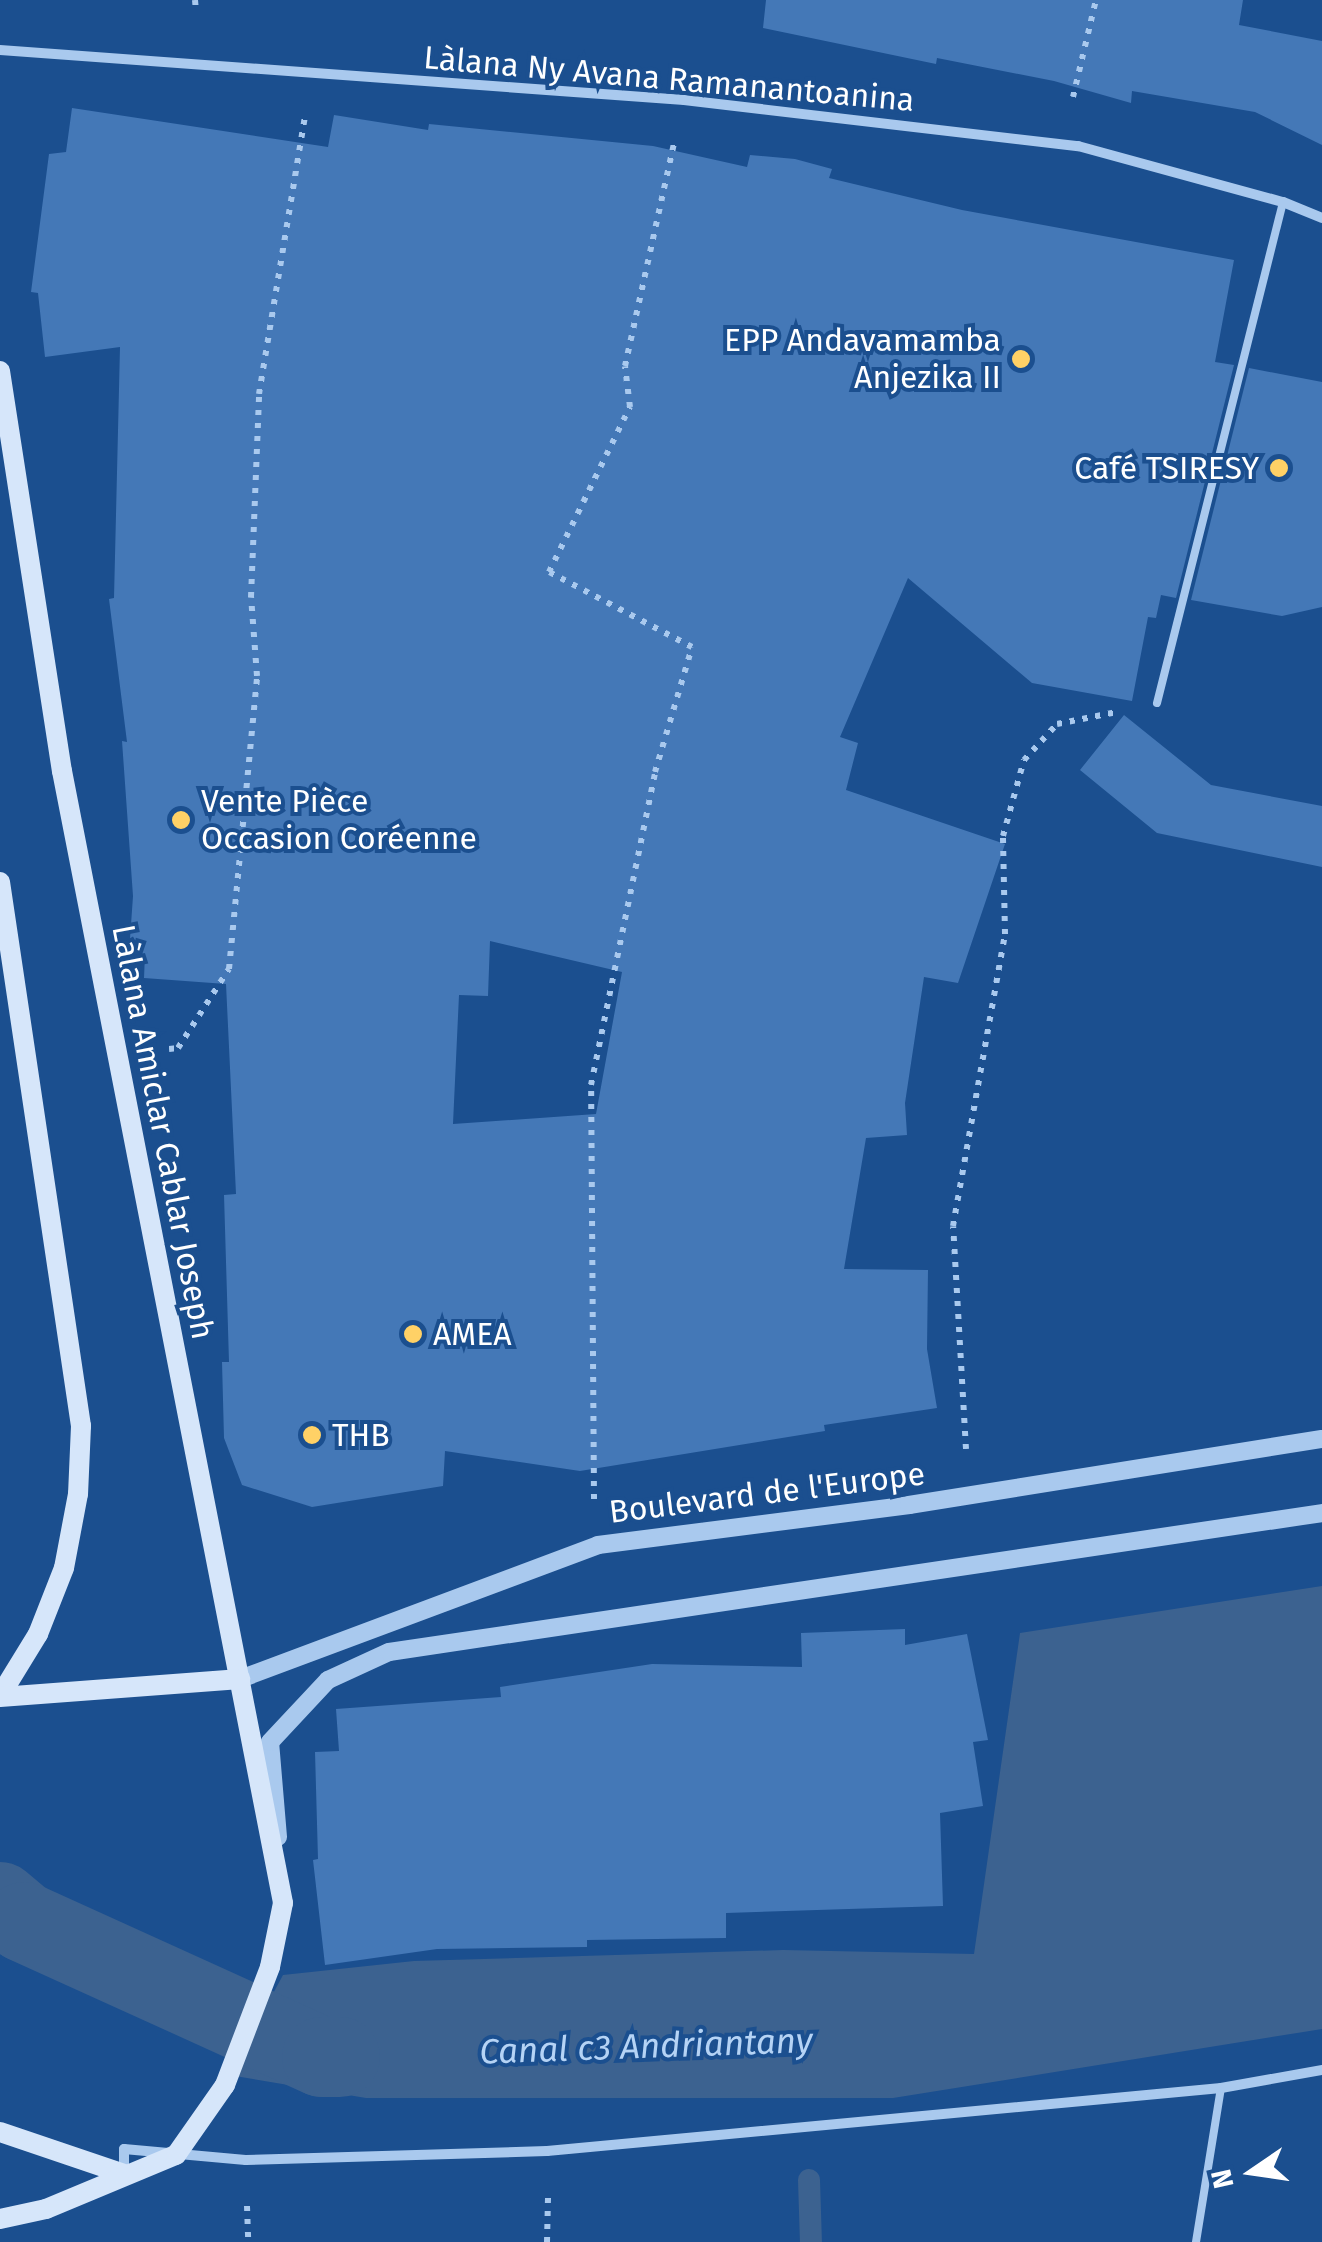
<!DOCTYPE html>
<html>
<head>
<meta charset="utf-8">
<style>
	body { margin:0 }
	#map { position:relative; width:1322px; height:2242px; overflow:hidden; background:#1b4f8f; font-family:"Fira Sans",sans-serif }
	div>[style] { position:absolute }
	.water>* { inset:0; background:#3c6290 }
	.stream>* { height:22px; margin:-11px; padding:0 11px; transform-origin:11px; border-radius:11px; background:#3c6290 }
	.canal>* { height:80px; margin:-40px; padding:0 40px; transform-origin:40px; border-radius:40px; background:#3c6290 }
	.building>* { inset:0; background:#4478b7 }
	.path>* { height:6px; margin-top:-3px; transform-origin:0; background:repeating-linear-gradient(90deg,#a9c9ee 0 5px,transparent 0 13px) }
	.service>* { height:8px; margin:-4px; padding:0 4px; transform-origin:4px; border-radius:4px; background:#a9c9ee }
	.minor>* { height:10px; margin:-5px; padding:0 5px; transform-origin:5px; border-radius:5px; background:#a9c9ee }
	.tertiary>* { height:18px; margin:-9px; padding:0 9px; transform-origin:9px; border-radius:9px; background:#a9c9ee }
	.secondary>* { height:20px; margin:-10px; padding:0 10px; transform-origin:10px; border-radius:10px; background:#d6e6fa }
	.secondary-bridge>* { height:20px; margin:-10px; padding:0 10px; transform-origin:10px; border-radius:10px; background:#d6e6fa }
	.dots>* { width:28px; height:28px; translate:-50% -50%; box-sizing:border-box; border:5px solid #1b4f8f; border-radius:50% }
	span { translate:-50% -50%; white-space:nowrap; text-align:center; line-height:1.15; -webkit-text-stroke:8px #1b4f8f; paint-order:stroke }
	.street-label { font-size:32px; color:#fff }
	.poi-label { font-size:32px; color:#fff }
	.right { translate:-100% -50%; text-align:right }
	.left { translate:0 -50%; text-align:left }
	.water-label { font-size:35px; color:#b5d3f5; font-style:italic }
	.north { position:absolute; left:1202px; top:2122px; width:100px; height:100px; -webkit-text-stroke:8px #1b4f8f; paint-order:stroke; rotate:257deg; font-size:28px; font-weight:700; line-height:40px; text-align:center; color:#fff }
	.north::after { content:''; display:block; margin:auto; width:35px; height:45px; background:#fff; clip-path:polygon(50% 0,100% 100%,50% 72%,0 100%) }
</style>
</head>
<body>
<div id="map">
	<div class="water">
		<i style="clip-path:polygon(1322px 1586px,1322px 2029px,893px 2098px,366px 2098px,229px 2075px,283px 1975px,414px 1961px,783px 1950px,974px 1954px,1020px 1633px)"></i>
	</div>
	<div class="stream">
		<i style="left:809px;top:2180px;width:62px;rotate:88.2deg"></i>
	</div>
	<div class="canal">
		<i style="left:0;top:1902px;width:31px;rotate:40deg"></i>
		<i style="left:24px;top:1922px;width:327px;rotate:24.4deg"></i>
		<i style="left:322px;top:2057px;width:18px"></i>
	</div>
	<div class="building">
		<i style="clip-path:polygon(766px 0,1243px 0,1239px 25px,1322px 41px,1322px 145px,1255px 112px,1132px 91px,1131px 103px,1054px 81px,937px 58px,936px 64px,763px 28px)"></i>
		<i style="clip-path:polygon(evenodd,72px 108px,328px 147px,334px 115px,428px 130px,429px 124px,653px 146px,747px 167px,750px 155px,795px 159px,832px 169px,829px 178px,962px 210px,1234px 260px,1215px 362px,1234px 365px,1176px 598px,1161px 595px,1156px 618px,1148px 617px,1132px 701px,1032px 683px,908px 578px,840px 737px,858px 743px,846px 790px,1005px 844px,958px 983px,924px 977px,905px 1103px,907px 1135px,866px 1138px,844px 1269px,928px 1270px,927px 1349px,937px 1408px,824px 1425px,825px 1431px,580px 1471px,445px 1451px,443px 1486px,312px 1507px,242px 1485px,224px 1438px,222px 1362px,229px 1362px,224px 1195px,236px 1194px,226px 984px,144px 978px,145px 954px,129px 953px,133px 896px,122px 741px,127px 742px,109px 599px,114px 598px,120px 347px,45px 357px,38px 293px,31px 292px,49px 154px,66px 152px,72px 108px,490px 941px,622px 972px,596px 1114px,453px 1124px,459px 995px,488px 996px,490px 941px)"></i>
		<i style="clip-path:polygon(1249px 368px,1322px 382px,1322px 607px,1282px 616px,1191px 600px)"></i>
		<i style="clip-path:polygon(1124px 715px,1211px 785px,1322px 806px,1322px 867px,1157px 833px,1080px 770px)"></i>
		<i style="clip-path:polygon(905px 1629px,905px 1645px,967px 1634px,988px 1740px,973px 1742px,983px 1806px,940px 1813px,943px 1906px,726px 1913px,726px 1938px,587px 1940px,587px 1947px,437px 1949px,325px 1965px,313px 1860px,318px 1859px,315px 1752px,339px 1751px,336px 1709px,501px 1697px,500px 1687px,652px 1664px,802px 1667px,801px 1633px)"></i>
	</div>
	<div class="path">
		<i style="left:195px;top:0;width:12px;rotate:85deg"></i>
		<i style="left:1073px;top:97px;width:100px;rotate:-76.7deg"></i>
		<i style="left:169px;top:1049px;width:9px;rotate:-6deg"></i>
		<i style="left:178px;top:1048px;width:94px;rotate:-57.2deg"></i>
		<i style="left:229px;top:969px;width:294px;rotate:-84.5deg"></i>
		<i style="left:257px;top:676px;width:79px;rotate:-94.3deg"></i>
		<i style="left:251px;top:597px;width:203px;rotate:-87.7deg"></i>
		<i style="left:259px;top:394px;width:283px;rotate:-80.6deg"></i>
		<i style="left:966px;top:1449px;width:223px;rotate:-93.3deg"></i>
		<i style="left:953px;top:1226px;width:297px;rotate:-79.9deg"></i>
		<i style="left:1005px;top:934px;width:98px;rotate:-91.2deg"></i>
		<i style="left:1003px;top:836px;width:79px;rotate:-74.6deg"></i>
		<i style="left:1024px;top:760px;width:49px;rotate:-47.5deg"></i>
		<i style="left:1057px;top:724px;width:61px;rotate:-11.3deg"></i>
		<i style="left:594px;top:1499px;width:414px;rotate:-90.4deg"></i>
		<i style="left:591px;top:1085px;width:319px;rotate:-78.4deg"></i>
		<i style="left:655px;top:772px;width:130px;rotate:-73.5deg"></i>
		<i style="left:692px;top:647px;width:161px;rotate:-152.3deg"></i>
		<i style="left:549px;top:572px;width:184px;rotate:-63.9deg"></i>
		<i style="left:630px;top:407px;width:41px;rotate:-97deg"></i>
		<i style="left:625px;top:366px;width:227px;rotate:-77.6deg"></i>
		<i style="left:247px;top:2206px;width:36px;rotate:88deg"></i>
		<i style="left:547px;top:2242px;width:45px;rotate:-88.7deg"></i>
	</div>
	<div class="service">
		<i style="left:1157px;top:703px;width:517px;rotate:-75.88deg"></i>
		<i style="left:1196px;top:2242px;width:156px;rotate:-80.8deg"></i>
	</div>
	<div class="minor">
		<i style="left:0;top:50px;width:686px;rotate:4.18deg"></i>
		<i style="left:684px;top:100px;width:397px;rotate:6.7deg"></i>
		<i style="left:1078px;top:146px;width:213px;rotate:15.3deg"></i>
		<i style="left:1283px;top:202px;width:42px;rotate:22.3deg"></i>
		<i style="left:124px;top:2174px;width:25px;rotate:-90deg"></i>
		<i style="left:124px;top:2149px;width:122px;rotate:5.2deg"></i>
		<i style="left:246px;top:2160px;width:301px;rotate:-1.7deg"></i>
		<i style="left:547px;top:2151px;width:677px;rotate:-5.34deg"></i>
		<i style="left:1221px;top:2088px;width:103px;rotate:-10.1deg"></i>
	</div>
	<div class="tertiary">
		<i style="left:240px;top:1679px;width:382px;rotate:-20.5deg"></i>
		<i style="left:598px;top:1545px;width:314px;rotate:-7.3deg"></i>
		<i style="left:909px;top:1505px;width:418px;rotate:-9.1deg"></i>
		<i style="left:278px;top:1837px;width:95px;rotate:-94.8deg"></i>
		<i style="left:270px;top:1742px;width:85px;rotate:-46.9deg"></i>
		<i style="left:328px;top:1680px;width:67px;rotate:-24.7deg"></i>
		<i style="left:389px;top:1652px;width:943px;rotate:-8.47deg"></i>
	</div>
	<div class="secondary">
		<i style="left:0;top:371px;width:405px;rotate:81.2deg"></i>
		<i style="left:62px;top:771px;width:1153px;rotate:78.95deg"></i>
		<i style="left:283px;top:1903px;width:65px;rotate:101.5deg"></i>
		<i style="left:0;top:882px;width:550px;rotate:81.53deg"></i>
		<i style="left:81px;top:1426px;width:68px;rotate:92.5deg"></i>
		<i style="left:78px;top:1494px;width:75px;rotate:100.7deg"></i>
		<i style="left:64px;top:1568px;width:71px;rotate:111.5deg"></i>
		<i style="left:38px;top:1634px;width:73px;rotate:121.5deg"></i>
		<i style="left:0;top:1697px;width:241px;rotate:-4.3deg"></i>
		<i style="left:0;top:2132px;width:131px;rotate:18.7deg"></i>
		<i style="left:0;top:2219px;width:47px;rotate:-12.3deg"></i>
		<i style="left:46px;top:2209px;width:141px;rotate:-22.6deg"></i>
	</div>
	<div class="secondary-bridge">
		<i style="left:176px;top:2155px;width:85px;rotate:-55deg"></i>
		<i style="left:225px;top:2085px;width:126px;rotate:-69.1deg"></i>
	</div>
	<div class="dots">
		<i style="left:1021px;top:359px;background:#ffd166"></i>
		<i style="left:1279px;top:468px;background:#ffd166"></i>
		<i style="left:181px;top:820px;background:#ffd166"></i>
		<i style="left:413px;top:1334px;background:#ffd166"></i>
		<i style="left:312px;top:1435px;background:#ffd166"></i>
	</div>
	<div class="street-label">
		<span style="left:669px;top:79px;rotate:5deg">Làlana Ny Avana Ramanantoanina</span>
		<span style="left:163px;top:1132px;rotate:79deg">Làlana Amiclar Cablar Joseph</span>
		<span style="left:767px;top:1493px;rotate:-7deg">Boulevard de l'Europe</span>
	</div>
	<div class="poi-label">
		<span class="right" style="left:1001px;top:359px">EPP Andavamamba<br>Anjezika II</span>
		<span class="right" style="left:1259px;top:468px">Café TSIRESY</span>
		<span class="left" style="left:201px;top:820px">Vente Pièce<br>Occasion Coréenne</span>
		<span class="left" style="left:433px;top:1334px">AMEA</span>
		<span class="left" style="left:332px;top:1435px">THB</span>
	</div>
	<div class="water-label">
		<span style="left:646px;top:2046px;rotate:-2deg">Canal c3 Andriantany</span>
	</div>
	<div class="north">N</div>
</div>
</body>
</html>
